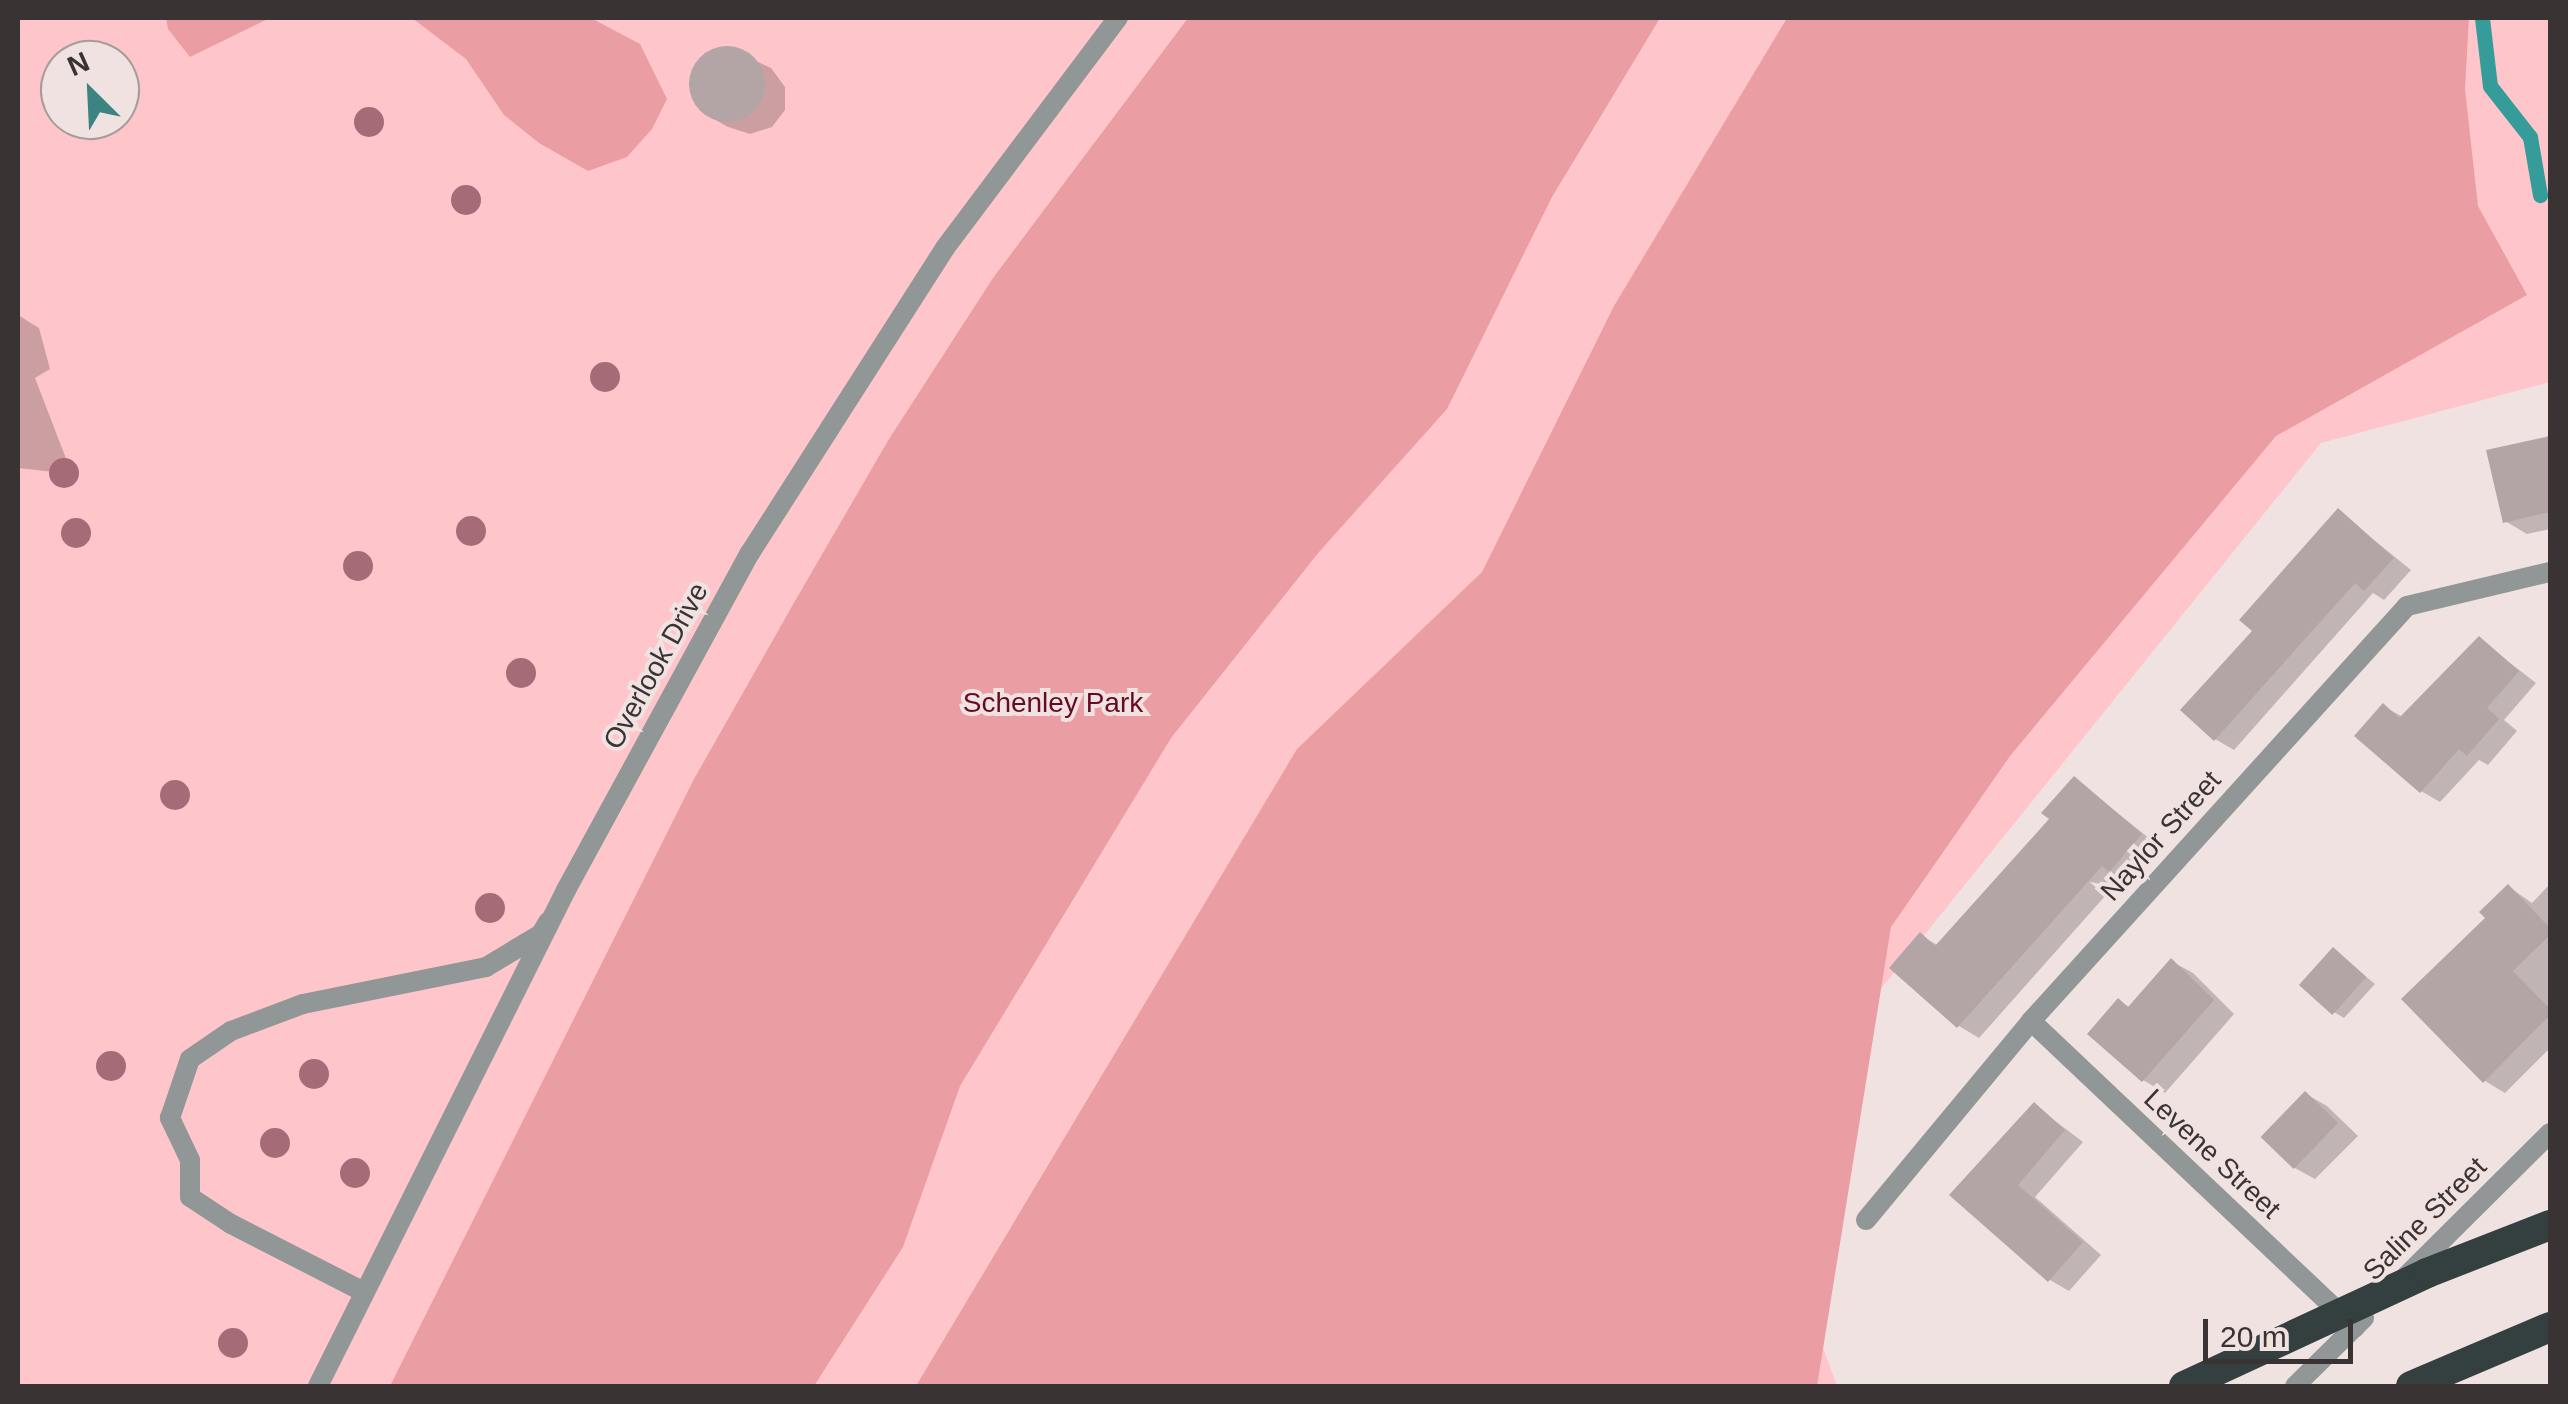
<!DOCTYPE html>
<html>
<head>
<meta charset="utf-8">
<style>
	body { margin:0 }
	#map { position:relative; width:2568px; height:1404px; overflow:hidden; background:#f1e2e2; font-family:Helvetica,sans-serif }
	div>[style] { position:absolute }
	.green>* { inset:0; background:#fec6ca }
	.forest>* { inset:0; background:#ea9ea3 }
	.shadow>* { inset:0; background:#0003 }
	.stream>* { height:15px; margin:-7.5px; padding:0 7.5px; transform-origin:7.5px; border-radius:7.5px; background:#369c99 }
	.building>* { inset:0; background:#b3a4a5; transform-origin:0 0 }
	.round { border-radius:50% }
	.service>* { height:20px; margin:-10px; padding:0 10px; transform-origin:10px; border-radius:10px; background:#909796 }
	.minor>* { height:20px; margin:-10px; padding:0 10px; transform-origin:10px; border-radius:10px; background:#909796 }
	.motorway>* { height:30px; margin:-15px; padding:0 15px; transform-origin:15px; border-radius:15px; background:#33403f }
	.motorway-bridge>* { height:30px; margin:-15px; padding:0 15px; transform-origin:15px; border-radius:15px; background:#33403f }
	.trees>* { width:30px; height:30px; margin:-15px; border-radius:50%; background:#a56c78 }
	span { translate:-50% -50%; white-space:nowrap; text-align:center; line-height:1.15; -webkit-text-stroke:8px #f1e2e2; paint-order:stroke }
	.street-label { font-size:28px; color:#393334 }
	.park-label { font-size:28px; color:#660b21 }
	.frame { position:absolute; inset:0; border:20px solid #393334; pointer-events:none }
	.north { position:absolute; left:40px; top:40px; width:100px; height:100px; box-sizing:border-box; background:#f1e2e2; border:2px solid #a79c9c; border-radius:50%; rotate:336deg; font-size:28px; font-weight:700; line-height:40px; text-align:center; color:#393334 }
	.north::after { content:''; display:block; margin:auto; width:35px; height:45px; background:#3b8481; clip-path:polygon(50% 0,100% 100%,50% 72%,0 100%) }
	.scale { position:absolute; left:2203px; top:1319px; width:150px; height:45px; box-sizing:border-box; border:5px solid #393334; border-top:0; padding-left:12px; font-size:30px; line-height:35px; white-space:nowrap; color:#393334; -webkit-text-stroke:8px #f1e2e2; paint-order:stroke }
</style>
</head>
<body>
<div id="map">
	<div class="green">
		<i style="clip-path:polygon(evenodd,18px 18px,2550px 18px,2550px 382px,2321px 443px,1751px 1150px,1837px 1386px,18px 1386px,18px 18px,60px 60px,120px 60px,120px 120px,60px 120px,60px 60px)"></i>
	</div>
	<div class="forest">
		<i style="clip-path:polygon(166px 18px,270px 18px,190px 57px,168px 29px)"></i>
		<i style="clip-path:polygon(412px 18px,591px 18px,640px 44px,667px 99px,652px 129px,627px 157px,588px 171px,539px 143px,504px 115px,466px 59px)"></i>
		<i style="clip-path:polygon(1188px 18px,1660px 18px,1552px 197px,1447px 409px,1319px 552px,1171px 738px,960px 1086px,903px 1247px,814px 1386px,390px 1386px,694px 779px,795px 601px,889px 439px,993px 278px)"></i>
		<i style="clip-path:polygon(1787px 18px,2469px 18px,2465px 89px,2478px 206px,2527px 295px,2276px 436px,2010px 756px,1891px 927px,1817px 1386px,916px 1386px,1297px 749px,1482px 572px,1614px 306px)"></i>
	</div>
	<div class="shadow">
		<i style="clip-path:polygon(727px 48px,771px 68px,785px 87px,785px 110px,772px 127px,750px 134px,728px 127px,705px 114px,692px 96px,692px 74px,705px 55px)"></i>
		<i style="clip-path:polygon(18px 315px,39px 328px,50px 369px,35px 378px,72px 474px,18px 468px)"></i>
		<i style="clip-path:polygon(2550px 438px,2550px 529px,2527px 534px,2505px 521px,2489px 452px)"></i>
		<i style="clip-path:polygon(2338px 511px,2411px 570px,2384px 600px,2373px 593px,2234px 750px,2215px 739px,2255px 631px)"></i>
		<i style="clip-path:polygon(2479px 639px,2536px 683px,2504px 720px,2517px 731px,2488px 765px,2479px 760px,2440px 802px,2421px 791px,2383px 706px,2403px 717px)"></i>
		<i style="clip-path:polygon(2075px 779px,2160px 847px,2130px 881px,2122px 877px,1979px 1038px,1959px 1026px,1892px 967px,1920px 935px,1939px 946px,2052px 819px)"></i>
		<i style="clip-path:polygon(2550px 884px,2550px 1048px,2505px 1093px,2485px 1081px,2404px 999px,2488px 918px,2509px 887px,2532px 903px)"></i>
		<i style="clip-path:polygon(2333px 950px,2375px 984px,2344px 1018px,2334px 1012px)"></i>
		<i style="clip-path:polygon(2171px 961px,2193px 973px,2234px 1014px,2165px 1093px,2143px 1080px,2119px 1001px,2131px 1008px)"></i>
		<i style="clip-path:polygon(2306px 1094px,2327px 1106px,2358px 1136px,2315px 1179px,2293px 1167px)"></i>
		<i style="clip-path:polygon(2034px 1105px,2083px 1142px,2035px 1197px,2101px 1255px,2069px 1291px,2050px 1280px,1952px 1195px)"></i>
	</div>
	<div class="stream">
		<i style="left:2482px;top:18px;width:68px;rotate:83.3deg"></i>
		<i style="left:2490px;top:86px;width:65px;rotate:51.9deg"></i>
		<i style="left:2530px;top:137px;width:59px;rotate:80.2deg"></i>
	</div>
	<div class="building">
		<i class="round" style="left:689px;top:46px;width:76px;height:76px"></i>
		<i style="clip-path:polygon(2550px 436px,2550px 512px,2503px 523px,2486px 450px)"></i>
		<i style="clip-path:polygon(2338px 508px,2394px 558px,2364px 591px,2355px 583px,2214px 741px,2180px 710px,2252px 631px,2239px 620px)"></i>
		<i style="clip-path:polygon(2479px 636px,2519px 671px,2487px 708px,2499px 719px,2467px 756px,2459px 749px,2420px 793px,2354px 736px,2383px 703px,2399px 718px)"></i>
		<i style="clip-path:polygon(2074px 776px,2142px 834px,2109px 872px,2102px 866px,1957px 1028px,1889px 968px,1920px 932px,1935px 946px,2049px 819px,2041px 813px)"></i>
		<i style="clip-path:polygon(2508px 884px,2550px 928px,2550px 935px,2513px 971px,2550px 1009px,2550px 1015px,2483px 1083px,2401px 999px,2485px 918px,2479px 912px)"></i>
		<i style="left:2333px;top:947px;width:45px;height:51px;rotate:42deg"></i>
		<i style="clip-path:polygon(2171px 958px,2214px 1000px,2142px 1082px,2087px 1034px,2118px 998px,2128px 1007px)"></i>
		<i style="left:2305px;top:1091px;width:46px;height:64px;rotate:44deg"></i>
		<i style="clip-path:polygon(2034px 1102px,2065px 1130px,2018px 1185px,2083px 1242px,2048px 1282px,1949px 1195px)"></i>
	</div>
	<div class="service">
		<i style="left:364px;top:1292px;width:149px;rotate:-152.9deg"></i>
		<i style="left:231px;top:1224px;width:49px;rotate:-146.6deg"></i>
		<i style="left:190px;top:1197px;width:37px;rotate:-90deg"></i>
		<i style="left:190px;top:1160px;width:47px;rotate:-115.5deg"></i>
		<i style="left:170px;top:1118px;width:62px;rotate:-71.3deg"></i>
		<i style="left:190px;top:1059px;width:50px;rotate:-34.3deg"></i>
		<i style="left:231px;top:1031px;width:77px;rotate:-20.6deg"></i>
		<i style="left:303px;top:1004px;width:187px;rotate:-11.4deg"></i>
		<i style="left:486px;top:967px;width:64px;rotate:-31deg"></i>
		<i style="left:541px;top:934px;width:14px;rotate:-60deg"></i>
	</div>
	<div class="minor">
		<i style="left:2031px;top:1021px;width:446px;rotate:43.4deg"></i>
		<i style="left:1866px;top:1220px;width:259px;rotate:-50.3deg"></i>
		<i style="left:2031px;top:1021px;width:560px;rotate:-47.82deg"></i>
		<i style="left:2407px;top:606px;width:147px;rotate:-13.4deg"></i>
		<i style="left:2406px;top:1276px;width:203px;rotate:-44.8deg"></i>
		<i style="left:318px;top:1386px;width:555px;rotate:-63.43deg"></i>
		<i style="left:566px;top:890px;width:384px;rotate:-61.4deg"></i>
		<i style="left:750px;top:553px;width:362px;rotate:-57.4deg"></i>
		<i style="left:945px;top:248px;width:288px;rotate:-53.1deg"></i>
		<i style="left:2295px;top:1386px;width:97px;rotate:-44.6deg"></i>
	</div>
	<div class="motorway">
		<i style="left:2411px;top:1386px;width:151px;rotate:-23deg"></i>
	</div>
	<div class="motorway-bridge">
		<i style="left:2184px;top:1386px;width:268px;rotate:-24.9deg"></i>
		<i style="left:2427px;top:1273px;width:132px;rotate:-21.3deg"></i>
	</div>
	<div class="trees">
		<i style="left:369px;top:122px"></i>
		<i style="left:466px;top:200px"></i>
		<i style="left:605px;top:377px"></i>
		<i style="left:64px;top:473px"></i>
		<i style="left:471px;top:531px"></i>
		<i style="left:76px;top:533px"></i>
		<i style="left:358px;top:566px"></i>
		<i style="left:521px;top:673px"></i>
		<i style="left:175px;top:795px"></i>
		<i style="left:490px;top:908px"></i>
		<i style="left:111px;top:1066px"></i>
		<i style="left:314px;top:1074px"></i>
		<i style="left:275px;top:1143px"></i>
		<i style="left:355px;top:1173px"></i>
		<i style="left:233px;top:1343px"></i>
	</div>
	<div class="street-label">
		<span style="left:656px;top:666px;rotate:-61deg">Overlook Drive</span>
		<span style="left:2161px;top:836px;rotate:-48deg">Naylor Street</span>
		<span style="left:2212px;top:1154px;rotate:43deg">Levene Street</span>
		<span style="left:2425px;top:1219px;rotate:-45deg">Saline Street</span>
	</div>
	<div class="park-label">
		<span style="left:1053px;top:703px">Schenley Park</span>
	</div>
	<div class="frame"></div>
	<div class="north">N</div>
	<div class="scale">20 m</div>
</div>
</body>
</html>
